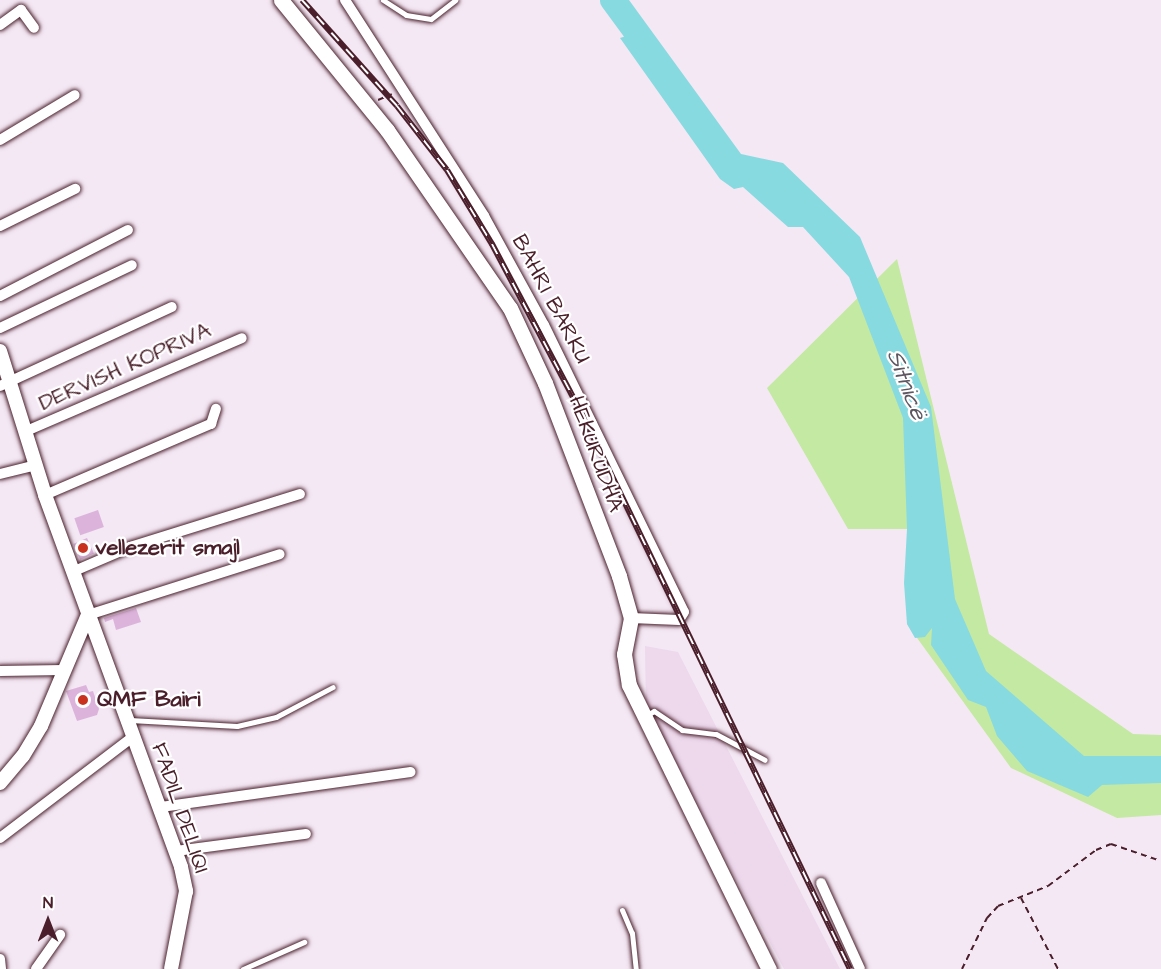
<!DOCTYPE html>
<html>
<head>
<meta charset="utf-8">
<style>
	body { margin:0 }
	#map { position:relative; width:1161px; height:969px; overflow:hidden; background:#f4e8f4; font-family:"Architects Daughter",sans-serif }
	div>[style] { position:absolute }
	.built>* { inset:0; background:#edd8ec }
	.green>* { inset:0; background:#c4e9a3 }
	.water>* { inset:0; background:#88dae1 }
	.river>* { height:21px; margin:-10.5px; padding:0 10.5px; transform-origin:10.5px; border-radius:10.5px; background:#88dae1 }
	.building>* { inset:0; background:#dcb4db; transform-origin:0 0 }
	.path>* { height:2px; margin-top:-1px; transform-origin:0; background:repeating-linear-gradient(90deg,#4a1f2b 0 6px,transparent 0 10.5px) }
	.roads { filter:drop-shadow(0 0 2px #4a1f2b) drop-shadow(0 0 2px #4a1f2b) }
	.service>* { height:5px; margin:-2.5px; padding:0 2.5px; transform-origin:2.5px; border-radius:2.5px; background:#fff }
	.minor>* { height:10px; margin:-5px; padding:0 5px; transform-origin:5px; border-radius:5px; background:#fff }
	.tertiary>* { height:14px; margin:-7px; padding:0 7px; transform-origin:7px; border-radius:7px; background:#fff }
	.secondary>* { height:15px; margin:-7.5px; padding:0 7.5px; transform-origin:7.5px; border-radius:7.5px; background:#fff }
	.rail>* { height:6px; margin-top:-3px; transform-origin:0; background:repeating-linear-gradient(90deg,#fff 0 11px,#4a1f2b 0 22px); box-sizing:border-box; border-block:2px solid #4a1f2b }
	.dots>* { width:16px; height:16px; translate:-50% -50%; box-sizing:border-box; border:3px solid #fff; border-radius:50% }
	span { translate:-50% -50%; white-space:nowrap; text-align:center; line-height:1.15; -webkit-text-stroke:4.5px #fff; paint-order:stroke }
	.street-label { font-size:22px; color:#4a1f2b }
	.poi-label { font-size:22px; color:#4a1f2b; font-weight:700 }
	.left { translate:0 -50%; text-align:left }
	.water-label { font-size:24px; color:#5d5762; font-style:italic }
	.north { position:absolute; left:18px; top:891px; width:60px; height:60px; -webkit-text-stroke:4px #fff; paint-order:stroke; rotate:0deg; font-size:16px; font-weight:700; line-height:24px; text-align:center; color:#4a1f2b }
	.north::after { content:''; display:block; margin:auto; width:21px; height:27px; background:#4a1f2b; clip-path:polygon(50% 0,100% 100%,50% 72%,0 100%) }
</style>
</head>
<body>
<div id="map">
	<div class="built">
		<i style="clip-path:polygon(645px 646px,678px 652px,840px 969px,784px 969px,646px 708px)"></i>
	</div>
	<div class="green">
		<i style="clip-path:polygon(897px 259px,989px 634px,1133px 734px,1161px 735px,1161px 815px,1117px 818px,1011px 768px,907px 624px,907px 529px,848px 529px,767px 388px)"></i>
	</div>
	<div class="water">
		<i style="clip-path:polygon(600px 0,629px 0,741px 154px,783px 163px,860px 237px,931px 407px,955px 599px,986px 671px,1084px 756px,1161px 756px,1161px 783px,1102px 785px,1088px 797px,1027px 771px,997px 736px,986px 707px,968px 700px,931px 645px,932px 628px,925px 637px,915px 638px,907px 624px,904px 583px,907px 529px,903px 418px,849px 277px,803px 227px,788px 227px,743px 187px,734px 189px,720px 179px,620px 38px,632px 34px,632px 18px,615px 0,602px 5px)"></i>
	</div>
	<div class="river">
		<i style="left:610px;top:0;width:64px;rotate:53.8deg"></i>
	</div>
	<div class="building">
		<i style="left:98px;top:510px;width:18px;height:25px;rotate:71deg"></i>
		<i style="left:87px;top:538px;width:17px;height:15px;rotate:66deg"></i>
		<i style="clip-path:polygon(136px 608px,141px 622px,116px 630px,113px 619px,105px 622px,104px 618px)"></i>
		<i style="clip-path:polygon(86px 685px,89px 692px,93px 691px,99px 709px,97px 715px,77px 721px,66px 691px)"></i>
	</div>
	<div class="path">
		<i style="left:378px;top:100px;width:15px;rotate:-23deg"></i>
		<i style="left:1021px;top:898px;width:80px;rotate:62.5deg"></i>
		<i style="left:962px;top:969px;width:57px;rotate:-63.9deg"></i>
		<i style="left:987px;top:918px;width:16px;rotate:-47deg"></i>
		<i style="left:998px;top:906px;width:54px;rotate:-21.8deg"></i>
		<i style="left:1048px;top:886px;width:60px;rotate:-36.9deg"></i>
		<i style="left:1096px;top:850px;width:16px;rotate:-22deg"></i>
		<i style="left:1111px;top:844px;width:53px;rotate:18.8deg"></i>
	</div>
	<div class="roads">
		<div class="service">
			<i style="left:383px;top:0;width:27px;rotate:33deg"></i>
			<i style="left:406px;top:15px;width:25px;rotate:9deg"></i>
			<i style="left:431px;top:19px;width:31px;rotate:-38deg"></i>
			<i style="left:647px;top:715px;width:8px;rotate:-30deg"></i>
			<i style="left:654px;top:711px;width:34px;rotate:34deg"></i>
			<i style="left:682px;top:730px;width:34px;rotate:7deg"></i>
			<i style="left:716px;top:734px;width:55px;rotate:28deg"></i>
			<i style="left:130px;top:720px;width:107px;rotate:3.2deg"></i>
			<i style="left:237px;top:726px;width:40px;rotate:-13deg"></i>
			<i style="left:276px;top:717px;width:64px;rotate:-27.8deg"></i>
			<i style="left:622px;top:910px;width:25px;rotate:67deg"></i>
			<i style="left:632px;top:933px;width:36px;rotate:84deg"></i>
			<i style="left:243px;top:969px;width:67px;rotate:-23.9deg"></i>
		</div>
		<div class="minor">
			<i style="left:345px;top:0;width:257px;rotate:57.2deg"></i>
			<i style="left:484px;top:216px;width:124px;rotate:61.2deg"></i>
			<i style="left:544px;top:325px;width:319px;rotate:64deg"></i>
			<i style="left:684px;top:612px;width:9px;rotate:122deg"></i>
			<i style="left:679px;top:620px;width:48px;rotate:-177.6deg"></i>
			<i style="left:0;top:25px;width:26px;rotate:-36deg"></i>
			<i style="left:21px;top:10px;width:22px;rotate:54deg"></i>
			<i style="left:0;top:140px;width:87px;rotate:-31deg"></i>
			<i style="left:0;top:226px;width:84px;rotate:-26.3deg"></i>
			<i style="left:0;top:296px;width:144px;rotate:-27.3deg"></i>
			<i style="left:0;top:328px;width:146px;rotate:-25.5deg"></i>
			<i style="left:0;top:386px;width:189px;rotate:-24.7deg"></i>
			<i style="left:24px;top:432px;width:237px;rotate:-23.3deg"></i>
			<i style="left:0;top:474px;width:36px;rotate:-14deg"></i>
			<i style="left:45px;top:495px;width:181px;rotate:-23.2deg"></i>
			<i style="left:211px;top:424px;width:16px;rotate:-72deg"></i>
			<i style="left:72px;top:572px;width:63px;rotate:-23.3deg"></i>
			<i style="left:130px;top:547px;width:178px;rotate:-17.3deg"></i>
			<i style="left:88px;top:615px;width:201px;rotate:-17.6deg"></i>
			<i style="left:0;top:671px;width:63px;rotate:-0.9deg"></i>
			<i style="left:161px;top:807px;width:252px;rotate:-8deg"></i>
			<i style="left:0;top:838px;width:168px;rotate:-37.3deg"></i>
			<i style="left:176px;top:851px;width:131px;rotate:-7.5deg"></i>
			<i style="left:821px;top:883px;width:94px;rotate:65.6deg"></i>
			<i style="left:0;top:959px;width:10px;rotate:84deg"></i>
			<i style="left:36px;top:969px;width:42px;rotate:-54.8deg"></i>
		</div>
		<div class="tertiary">
			<i style="left:0;top:351px;width:151px;rotate:72.6deg"></i>
			<i style="left:45px;top:495px;width:396px;rotate:69.9deg"></i>
			<i style="left:181px;top:867px;width:25px;rotate:78deg"></i>
			<i style="left:186px;top:891px;width:79px;rotate:100.9deg"></i>
			<i style="left:0;top:783px;width:35px;rotate:-50deg"></i>
			<i style="left:23px;top:756px;width:35px;rotate:-59deg"></i>
			<i style="left:41px;top:726px;width:121px;rotate:-67.1deg"></i>
		</div>
		<div class="secondary">
			<i style="left:281px;top:0;width:168px;rotate:50.8deg"></i>
			<i style="left:387px;top:130px;width:216px;rotate:55.4deg"></i>
			<i style="left:510px;top:308px;width:83px;rotate:65deg"></i>
			<i style="left:545px;top:383px;width:207px;rotate:69deg"></i>
			<i style="left:619px;top:576px;width:44px;rotate:74.1deg"></i>
			<i style="left:631px;top:618px;width:37px;rotate:101deg"></i>
			<i style="left:624px;top:654px;width:31px;rotate:81deg"></i>
			<i style="left:629px;top:685px;width:317px;rotate:63.8deg"></i>
		</div>
	</div>
	<div class="rail">
		<i style="left:302px;top:0;width:142px;rotate:48.1deg"></i>
		<i style="left:397px;top:106px;width:81px;rotate:52deg"></i>
		<i style="left:447px;top:170px;width:87px;rotate:58.7deg"></i>
		<i style="left:492px;top:244px;width:195px;rotate:62.1deg"></i>
		<i style="left:583px;top:416px;width:614px;rotate:64.23deg"></i>
	</div>
	<div class="dots">
		<i style="left:83px;top:548px;background:#c8321e"></i>
		<i style="left:83px;top:700px;background:#c8321e"></i>
	</div>
	<div class="street-label">
		<span style="left:551px;top:299px;rotate:62deg">BAHRI BARKU</span>
		<span style="left:125px;top:367px;rotate:-24deg">DERVISH KOPRIVA</span>
		<span style="left:596px;top:454px;rotate:70deg">HEKURUDHA</span>
		<span style="left:180px;top:808px;rotate:71deg">FADIL DELIQI</span>
	</div>
	<div class="poi-label">
		<span class="left" style="left:95px;top:548px">vellezerit smajl</span>
		<span class="left" style="left:97px;top:700px">QMF Bairi</span>
	</div>
	<div class="water-label">
		<span style="left:906px;top:385px;rotate:69deg">Sitnicë</span>
	</div>
	<div class="north">N</div>
</div>
</body>
</html>
